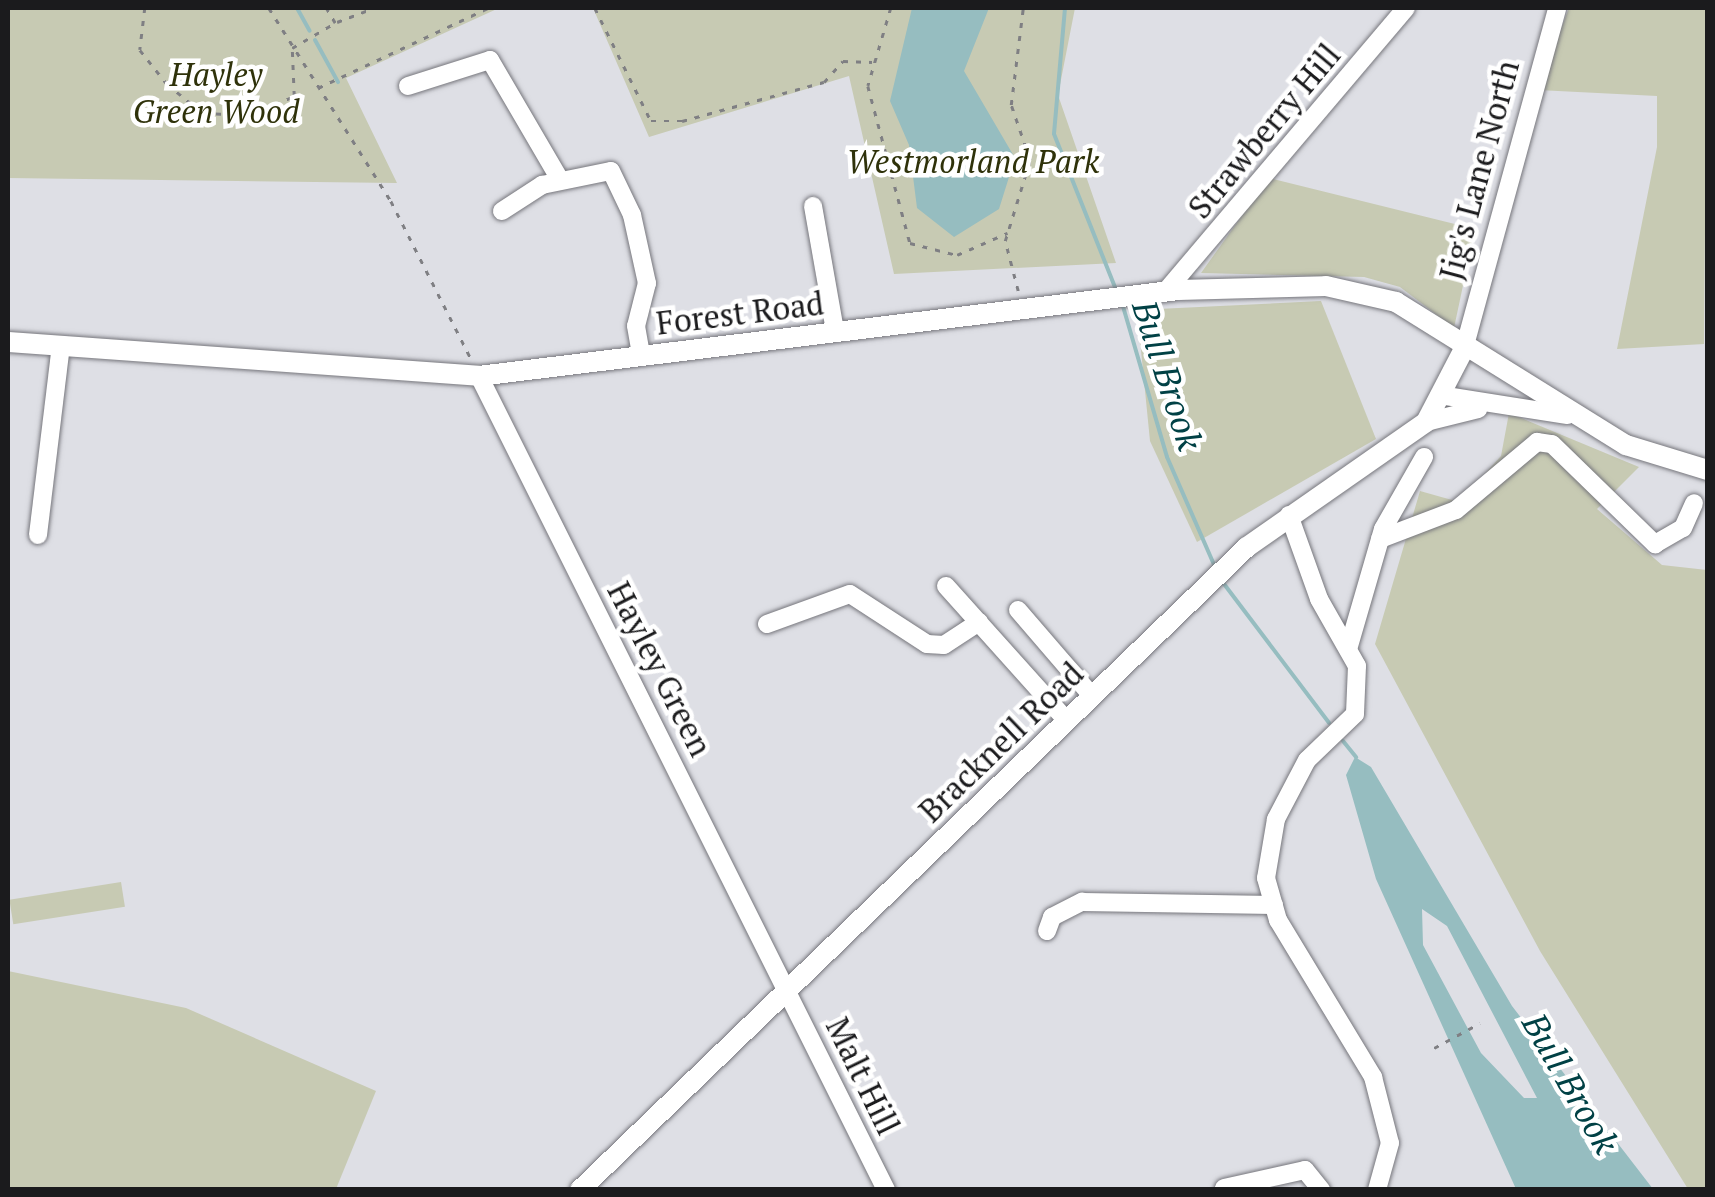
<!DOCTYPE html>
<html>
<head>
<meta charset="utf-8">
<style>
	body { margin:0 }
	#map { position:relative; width:1715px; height:1197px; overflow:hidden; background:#dedfe5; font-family:"PT Serif",serif }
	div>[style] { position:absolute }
	.green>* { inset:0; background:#c7cab3; transform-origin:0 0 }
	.water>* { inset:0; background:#96bdc0 }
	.stream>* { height:4px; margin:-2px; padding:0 2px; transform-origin:2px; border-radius:2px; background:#96bdc0 }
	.path>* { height:2.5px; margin-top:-1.25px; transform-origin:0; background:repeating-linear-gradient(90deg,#7f7f83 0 5px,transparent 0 13px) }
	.roads { filter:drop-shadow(0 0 2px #76767c) drop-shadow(0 0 2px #76767c) }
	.minor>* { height:18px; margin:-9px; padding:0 9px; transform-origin:9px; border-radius:9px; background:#fff }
	.major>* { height:20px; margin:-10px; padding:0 10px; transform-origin:10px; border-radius:10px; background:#fff }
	span { translate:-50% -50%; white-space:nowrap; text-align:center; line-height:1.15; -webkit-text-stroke:9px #fff; paint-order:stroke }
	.park-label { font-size:32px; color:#2f320a; font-style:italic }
	.street-label { font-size:32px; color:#1b1b1d }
	.water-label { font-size:35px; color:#014145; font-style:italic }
	.frame { position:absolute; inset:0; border:10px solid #1b1b1d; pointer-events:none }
</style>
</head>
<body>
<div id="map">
	<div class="green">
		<i style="clip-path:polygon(8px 8px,499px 8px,346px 78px,397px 183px,8px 178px)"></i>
		<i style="clip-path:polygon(593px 8px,1075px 8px,1058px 95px,1116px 263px,894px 274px,849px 76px,649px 137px)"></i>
		<i style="clip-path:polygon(1569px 8px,1707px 8px,1704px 344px,1617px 349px,1657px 147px,1657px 96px,1538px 90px)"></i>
		<i style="clip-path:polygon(1269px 178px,1475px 229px,1454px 328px,1400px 287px,1364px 277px,1201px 273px)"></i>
		<i style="clip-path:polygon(1321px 301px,1376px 439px,1197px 542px,1150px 441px,1137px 310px)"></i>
		<i style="clip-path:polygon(1509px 413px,1639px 467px,1597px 509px,1662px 565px,1707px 570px,1707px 1189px,1688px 1189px,1540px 951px,1375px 644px,1420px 491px,1459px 502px,1501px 456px)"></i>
		<i style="left:121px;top:882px;width:25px;height:113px;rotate:81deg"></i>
		<i style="clip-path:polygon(8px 971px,186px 1008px,376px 1091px,336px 1189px,8px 1189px)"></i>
	</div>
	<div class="water">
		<i style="clip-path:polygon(912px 8px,989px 8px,964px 71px,1015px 158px,999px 209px,954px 237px,917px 208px,909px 145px,890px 101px)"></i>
		<i style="clip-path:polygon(evenodd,1355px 757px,1371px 767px,1512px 1006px,1653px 1189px,1516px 1189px,1376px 879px,1346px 775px,1355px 757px,1422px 909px,1447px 926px,1537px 1098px,1524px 1098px,1481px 1053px,1423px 945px,1422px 909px)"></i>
	</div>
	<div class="stream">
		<i style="left:297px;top:8px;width:26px;rotate:61deg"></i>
		<i style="left:1065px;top:8px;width:126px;rotate:95deg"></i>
		<i style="left:1054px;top:134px;width:168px;rotate:68.3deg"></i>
		<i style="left:315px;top:40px;width:48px;rotate:61.3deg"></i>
		<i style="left:1122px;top:303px;width:160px;rotate:73.7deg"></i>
		<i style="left:1167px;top:457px;width:120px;rotate:66.4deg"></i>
		<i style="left:1221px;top:580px;width:179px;rotate:52.9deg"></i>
		<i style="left:1343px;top:741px;width:21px;rotate:51deg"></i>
	</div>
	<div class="path">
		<i style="left:145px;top:8px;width:42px;rotate:96.8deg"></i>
		<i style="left:140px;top:50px;width:43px;rotate:51.5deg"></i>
		<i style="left:167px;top:84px;width:46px;rotate:38.9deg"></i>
		<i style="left:203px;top:113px;width:48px;rotate:2.4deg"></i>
		<i style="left:251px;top:115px;width:47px;rotate:-23.8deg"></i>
		<i style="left:294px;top:96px;width:48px;rotate:-92.4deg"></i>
		<i style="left:292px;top:48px;width:50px;rotate:-30.2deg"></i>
		<i style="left:335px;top:23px;width:17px;rotate:-121deg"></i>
		<i style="left:269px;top:8px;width:228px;rotate:57.7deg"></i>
		<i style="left:391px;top:201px;width:175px;rotate:63.1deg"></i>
		<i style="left:595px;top:8px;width:126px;rotate:63.6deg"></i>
		<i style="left:651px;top:121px;width:31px"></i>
		<i style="left:682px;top:121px;width:147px;rotate:-15.4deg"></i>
		<i style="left:824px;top:82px;width:28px;rotate:-48deg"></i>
		<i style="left:843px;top:61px;width:29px;rotate:2deg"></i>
		<i style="left:891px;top:8px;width:81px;rotate:106.4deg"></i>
		<i style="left:868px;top:86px;width:163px;rotate:75deg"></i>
		<i style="left:910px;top:243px;width:49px;rotate:14.3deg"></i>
		<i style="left:957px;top:255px;width:55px;rotate:-23.7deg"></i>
		<i style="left:337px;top:22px;width:36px;rotate:-21deg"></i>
		<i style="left:318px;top:88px;width:188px;rotate:-25.2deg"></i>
		<i style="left:1018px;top:291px;width:52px;rotate:-104.6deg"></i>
		<i style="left:1005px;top:241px;width:85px;rotate:-72.8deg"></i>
		<i style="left:1030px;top:160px;width:58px;rotate:-109.1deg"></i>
		<i style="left:1011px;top:105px;width:98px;rotate:-82.9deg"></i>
		<i style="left:1434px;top:1048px;width:52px;rotate:-28.5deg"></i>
	</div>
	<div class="roads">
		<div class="minor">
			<i style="left:408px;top:86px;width:86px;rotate:-17.6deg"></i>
			<i style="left:490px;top:60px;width:139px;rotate:59.7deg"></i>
			<i style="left:813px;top:206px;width:127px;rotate:80deg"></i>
			<i style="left:502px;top:211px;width:48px;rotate:-33deg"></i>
			<i style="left:542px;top:185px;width:70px;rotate:-11.5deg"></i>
			<i style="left:611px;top:171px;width:49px;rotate:64.5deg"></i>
			<i style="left:632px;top:215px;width:70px;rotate:77.6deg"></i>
			<i style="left:647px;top:283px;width:44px;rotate:104.3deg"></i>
			<i style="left:636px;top:326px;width:29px;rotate:80deg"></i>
			<i style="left:1166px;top:291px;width:371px;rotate:-49.7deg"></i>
			<i style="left:1464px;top:349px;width:353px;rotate:-74.7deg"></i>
			<i style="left:479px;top:376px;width:910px;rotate:63.43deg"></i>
			<i style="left:1446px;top:396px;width:123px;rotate:8.9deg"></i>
			<i style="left:1426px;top:422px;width:54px;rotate:-14deg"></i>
			<i style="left:1289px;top:515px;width:89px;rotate:70.3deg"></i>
			<i style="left:1319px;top:599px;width:77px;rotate:60.4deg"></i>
			<i style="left:1357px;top:666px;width:48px;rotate:92.4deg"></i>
			<i style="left:1355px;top:714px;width:66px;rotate:136.2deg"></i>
			<i style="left:1307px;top:760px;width:67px;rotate:117.7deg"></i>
			<i style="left:1276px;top:819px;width:60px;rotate:99.6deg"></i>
			<i style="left:1266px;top:878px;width:44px;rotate:74.1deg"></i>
			<i style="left:1278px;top:920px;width:184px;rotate:58.8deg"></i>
			<i style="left:1373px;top:1077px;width:68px;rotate:75.6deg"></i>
			<i style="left:1390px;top:1143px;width:49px;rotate:105.5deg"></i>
			<i style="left:38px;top:535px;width:190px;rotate:-83.1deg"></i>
			<i style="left:1380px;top:539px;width:81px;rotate:-20.9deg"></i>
			<i style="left:1456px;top:510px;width:106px;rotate:-40deg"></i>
			<i style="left:1537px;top:442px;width:15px;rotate:8deg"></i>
			<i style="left:1552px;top:444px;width:144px;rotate:44.2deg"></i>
			<i style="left:1655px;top:544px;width:32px;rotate:-30deg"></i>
			<i style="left:1683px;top:528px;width:27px;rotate:-66deg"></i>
			<i style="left:946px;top:586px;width:181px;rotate:48.1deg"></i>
			<i style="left:1018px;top:610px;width:113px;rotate:49.3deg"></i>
			<i style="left:767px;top:624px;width:88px;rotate:-19.9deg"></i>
			<i style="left:850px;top:594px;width:92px;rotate:33deg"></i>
			<i style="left:927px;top:644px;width:17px;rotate:3deg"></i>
			<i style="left:944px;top:645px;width:42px;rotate:-33.3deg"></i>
			<i style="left:1349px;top:646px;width:122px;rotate:-73.8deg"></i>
			<i style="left:1383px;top:529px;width:83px;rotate:-60.3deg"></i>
			<i style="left:1047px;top:931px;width:15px;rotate:-70deg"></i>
			<i style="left:1052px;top:917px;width:34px;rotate:-27deg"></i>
			<i style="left:1082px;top:902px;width:192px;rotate:0.9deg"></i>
			<i style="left:1224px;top:1188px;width:83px;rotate:-12.5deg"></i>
			<i style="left:1305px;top:1170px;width:26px;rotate:51deg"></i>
		</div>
		<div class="major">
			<i style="left:8px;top:342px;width:472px;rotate:4.1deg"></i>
			<i style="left:479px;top:376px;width:704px;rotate:-7.01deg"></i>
			<i style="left:1178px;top:290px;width:148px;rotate:-1.5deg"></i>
			<i style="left:1326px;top:286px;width:72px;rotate:12.9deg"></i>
			<i style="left:1396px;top:302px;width:271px;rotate:31.9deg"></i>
			<i style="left:1626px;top:445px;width:86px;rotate:17deg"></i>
			<i style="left:580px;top:1190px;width:926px;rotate:-43.95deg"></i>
			<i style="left:1247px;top:547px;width:218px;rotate:-34.9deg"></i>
			<i style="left:1426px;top:422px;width:82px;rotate:-62.5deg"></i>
		</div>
	</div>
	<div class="park-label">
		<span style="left:216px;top:93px">Hayley<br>Green Wood</span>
		<span style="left:973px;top:161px">Westmorland Park</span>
	</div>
	<div class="street-label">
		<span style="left:1264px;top:131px;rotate:-50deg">Strawberry Hill</span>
		<span style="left:1479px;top:170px;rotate:-75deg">Jig's Lane North</span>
		<span style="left:740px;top:313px;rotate:-7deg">Forest Road</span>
		<span style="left:660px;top:669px;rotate:63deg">Hayley Green</span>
		<span style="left:1001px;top:742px;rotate:-44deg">Bracknell Road</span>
		<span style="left:863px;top:1076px;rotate:64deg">Malt Hill</span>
	</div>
	<div class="water-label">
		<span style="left:1168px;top:375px;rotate:72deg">Bull Brook</span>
		<span style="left:1571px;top:1083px;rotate:60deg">Bull Brook</span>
	</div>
	<div class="frame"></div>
</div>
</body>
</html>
